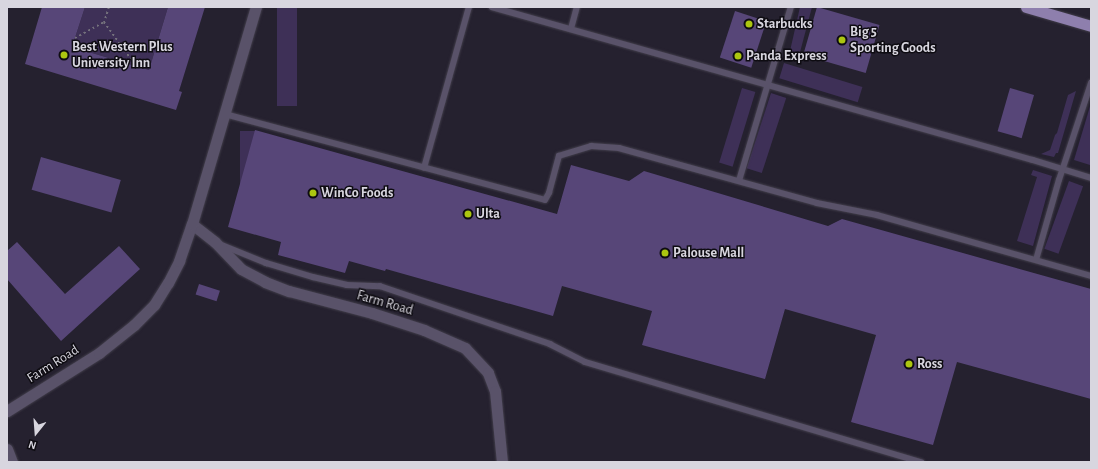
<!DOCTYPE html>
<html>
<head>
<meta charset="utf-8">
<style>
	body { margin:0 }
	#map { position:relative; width:1098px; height:469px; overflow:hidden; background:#25212f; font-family:"Alegreya Sans",sans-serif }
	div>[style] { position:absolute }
	.green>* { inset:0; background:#3e3057; transform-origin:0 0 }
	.building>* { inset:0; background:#574678; transform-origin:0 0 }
	.path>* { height:2px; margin-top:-1px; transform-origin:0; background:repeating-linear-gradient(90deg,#74717c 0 2px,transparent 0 5px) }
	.roads { filter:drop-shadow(0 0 1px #423e4b) drop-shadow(0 0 1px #423e4b) }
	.service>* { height:5.5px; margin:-2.75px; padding:0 2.75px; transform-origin:2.75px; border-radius:2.75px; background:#595269 }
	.minor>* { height:11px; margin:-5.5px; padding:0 5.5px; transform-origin:5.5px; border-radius:5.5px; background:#595269 }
	.primary>* { height:11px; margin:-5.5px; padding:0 5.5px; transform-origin:5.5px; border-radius:5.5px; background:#8e7fad }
	.dots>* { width:11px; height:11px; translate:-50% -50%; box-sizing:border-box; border:2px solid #0e0c12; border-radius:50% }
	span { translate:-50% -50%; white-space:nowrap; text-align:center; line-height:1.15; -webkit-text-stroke:3px #0e0c12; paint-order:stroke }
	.poi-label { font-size:14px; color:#d8d6df; font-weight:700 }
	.left { translate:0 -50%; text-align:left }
	.street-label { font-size:14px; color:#d8d6df }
	.frame { position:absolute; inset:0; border:8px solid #d8d6df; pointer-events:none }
	.north { position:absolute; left:16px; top:413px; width:40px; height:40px; -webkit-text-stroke:3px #0e0c12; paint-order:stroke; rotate:197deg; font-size:11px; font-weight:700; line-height:16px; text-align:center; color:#d8d6df }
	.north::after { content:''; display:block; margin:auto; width:14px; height:18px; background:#d8d6df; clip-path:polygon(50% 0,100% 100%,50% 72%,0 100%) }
</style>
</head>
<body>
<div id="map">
	<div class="green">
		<i style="clip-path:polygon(85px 7px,168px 7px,149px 70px,72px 47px)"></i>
		<i style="left:277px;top:7px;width:20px;height:99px"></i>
		<i style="clip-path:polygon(800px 7px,812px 7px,799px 56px,790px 51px)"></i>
		<i style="left:784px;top:63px;width:82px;height:16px;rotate:17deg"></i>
		<i style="left:742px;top:88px;width:14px;height:78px;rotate:17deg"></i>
		<i style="clip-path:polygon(1076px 91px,1058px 153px,1056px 153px,1054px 157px,1041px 154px,1050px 150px,1055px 135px,1057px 133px,1068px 95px)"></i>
		<i style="left:771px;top:93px;width:16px;height:79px;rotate:18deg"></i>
		<i style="clip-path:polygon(1091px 103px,1091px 162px,1090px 165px,1074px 160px)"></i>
		<i style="left:240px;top:131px;width:18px;height:90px"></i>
		<i style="clip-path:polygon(1033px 170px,1052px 176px,1033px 246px,1017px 241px,1037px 177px,1031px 175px)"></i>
		<i style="left:1069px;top:181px;width:15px;height:72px;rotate:20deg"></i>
	</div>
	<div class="building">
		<i style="clip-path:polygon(42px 7px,85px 7px,72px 47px,149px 70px,168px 7px,205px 7px,179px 91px,182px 92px,176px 110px,25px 64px)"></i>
		<i style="left:817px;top:7px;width:65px;height:50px;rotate:16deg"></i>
		<i style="left:735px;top:11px;width:33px;height:49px;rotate:18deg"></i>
		<i style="left:1010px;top:88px;width:25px;height:45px;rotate:16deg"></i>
		<i style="clip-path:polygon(255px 130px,557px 214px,571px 165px,629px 181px,644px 171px,828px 226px,842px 219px,1091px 289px,1091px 399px,957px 362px,933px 445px,851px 422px,876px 335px,785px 309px,765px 379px,642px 345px,652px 311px,562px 286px,553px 316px,386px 269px,385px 271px,349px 261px,345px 273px,278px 255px,281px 242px,228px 227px)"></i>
		<i style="left:41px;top:157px;width:83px;height:34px;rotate:16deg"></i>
		<i style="clip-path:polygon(17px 242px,65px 294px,119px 246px,140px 269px,61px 341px,7px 279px,7px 251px)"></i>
		<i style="left:199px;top:284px;width:22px;height:11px;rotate:18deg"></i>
	</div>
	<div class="path">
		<i style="left:109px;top:7px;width:16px;rotate:108deg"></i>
		<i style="left:104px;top:22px;width:54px;rotate:54deg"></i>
		<i style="left:75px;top:38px;width:33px;rotate:-29deg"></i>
	</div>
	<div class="roads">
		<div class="service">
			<i style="left:492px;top:7px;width:562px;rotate:15.79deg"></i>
			<i style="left:1033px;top:160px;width:61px;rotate:17.2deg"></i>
			<i style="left:571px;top:29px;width:23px;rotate:-75deg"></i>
			<i style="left:225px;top:114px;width:331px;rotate:15deg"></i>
			<i style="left:545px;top:200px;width:8px;rotate:-60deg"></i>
			<i style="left:549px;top:193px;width:38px;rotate:-75deg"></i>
			<i style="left:559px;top:156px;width:34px;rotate:-17deg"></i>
			<i style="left:591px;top:146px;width:28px;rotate:4deg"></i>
			<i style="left:619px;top:148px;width:205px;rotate:15.5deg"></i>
			<i style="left:817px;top:203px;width:61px;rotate:11.3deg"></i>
			<i style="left:877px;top:215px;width:223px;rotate:15.9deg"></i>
			<i style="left:424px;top:168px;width:167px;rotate:-74.4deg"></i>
			<i style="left:739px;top:181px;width:182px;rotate:-73.4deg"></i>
			<i style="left:222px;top:245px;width:48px;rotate:22.2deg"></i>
			<i style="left:266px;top:263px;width:49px;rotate:16.6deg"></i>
			<i style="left:313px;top:277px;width:35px;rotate:13deg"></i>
			<i style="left:347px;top:285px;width:33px;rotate:2deg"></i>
			<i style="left:380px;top:286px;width:180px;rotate:18.8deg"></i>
			<i style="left:550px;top:344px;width:39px;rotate:27deg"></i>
			<i style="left:585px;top:362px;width:351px;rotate:16.6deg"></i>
			<i style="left:1036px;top:260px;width:83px;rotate:-74deg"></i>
			<i style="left:1059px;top:180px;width:102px;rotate:-71.7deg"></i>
		</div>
		<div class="minor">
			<i style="left:192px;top:224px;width:29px;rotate:38deg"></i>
			<i style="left:215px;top:242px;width:37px;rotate:46deg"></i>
			<i style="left:241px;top:269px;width:27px;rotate:28deg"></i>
			<i style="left:265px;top:282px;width:26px;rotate:21deg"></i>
			<i style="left:289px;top:291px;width:86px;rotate:14.8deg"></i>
			<i style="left:372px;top:313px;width:55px;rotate:18.1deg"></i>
			<i style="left:424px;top:330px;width:45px;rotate:23.7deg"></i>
			<i style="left:465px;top:348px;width:34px;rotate:47deg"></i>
			<i style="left:488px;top:373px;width:19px;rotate:69deg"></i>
			<i style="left:495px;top:391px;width:71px;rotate:84.4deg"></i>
			<i style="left:7px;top:411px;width:109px;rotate:-32.2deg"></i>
			<i style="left:99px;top:353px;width:45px;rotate:-38.7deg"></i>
			<i style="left:134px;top:325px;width:28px;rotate:-45deg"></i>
			<i style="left:154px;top:305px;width:26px;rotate:-58deg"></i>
			<i style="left:168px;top:283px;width:25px;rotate:-63deg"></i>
			<i style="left:179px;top:261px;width:39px;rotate:-71deg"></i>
			<i style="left:192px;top:224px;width:226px;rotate:-73.6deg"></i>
			<i style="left:7px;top:449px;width:14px;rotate:69deg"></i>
		</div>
		<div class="primary">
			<i style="left:1026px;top:7px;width:68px;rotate:16.3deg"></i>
		</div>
	</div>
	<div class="dots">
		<i style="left:749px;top:24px;background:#acc610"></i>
		<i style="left:842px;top:40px;background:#acc610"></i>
		<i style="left:64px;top:55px;background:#acc610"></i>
		<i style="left:738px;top:56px;background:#acc610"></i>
		<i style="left:313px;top:193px;background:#acc610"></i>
		<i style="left:468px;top:214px;background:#acc610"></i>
		<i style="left:665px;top:253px;background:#acc610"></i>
		<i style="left:909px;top:364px;background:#acc610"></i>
	</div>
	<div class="poi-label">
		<span class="left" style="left:757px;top:24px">Starbucks</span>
		<span class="left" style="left:850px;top:40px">Big 5<br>Sporting Goods</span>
		<span class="left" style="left:72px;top:55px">Best Western Plus<br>University Inn</span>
		<span class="left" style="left:746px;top:56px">Panda Express</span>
		<span class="left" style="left:321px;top:193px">WinCo Foods</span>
		<span class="left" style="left:476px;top:214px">Ulta</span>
		<span class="left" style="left:673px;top:253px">Palouse Mall</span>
		<span class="left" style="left:917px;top:364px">Ross</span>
	</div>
	<div class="street-label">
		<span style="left:385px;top:303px;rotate:16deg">Farm Road</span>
		<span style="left:53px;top:364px;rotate:-32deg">Farm Road</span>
	</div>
	<div class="frame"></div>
	<div class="north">N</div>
</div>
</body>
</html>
